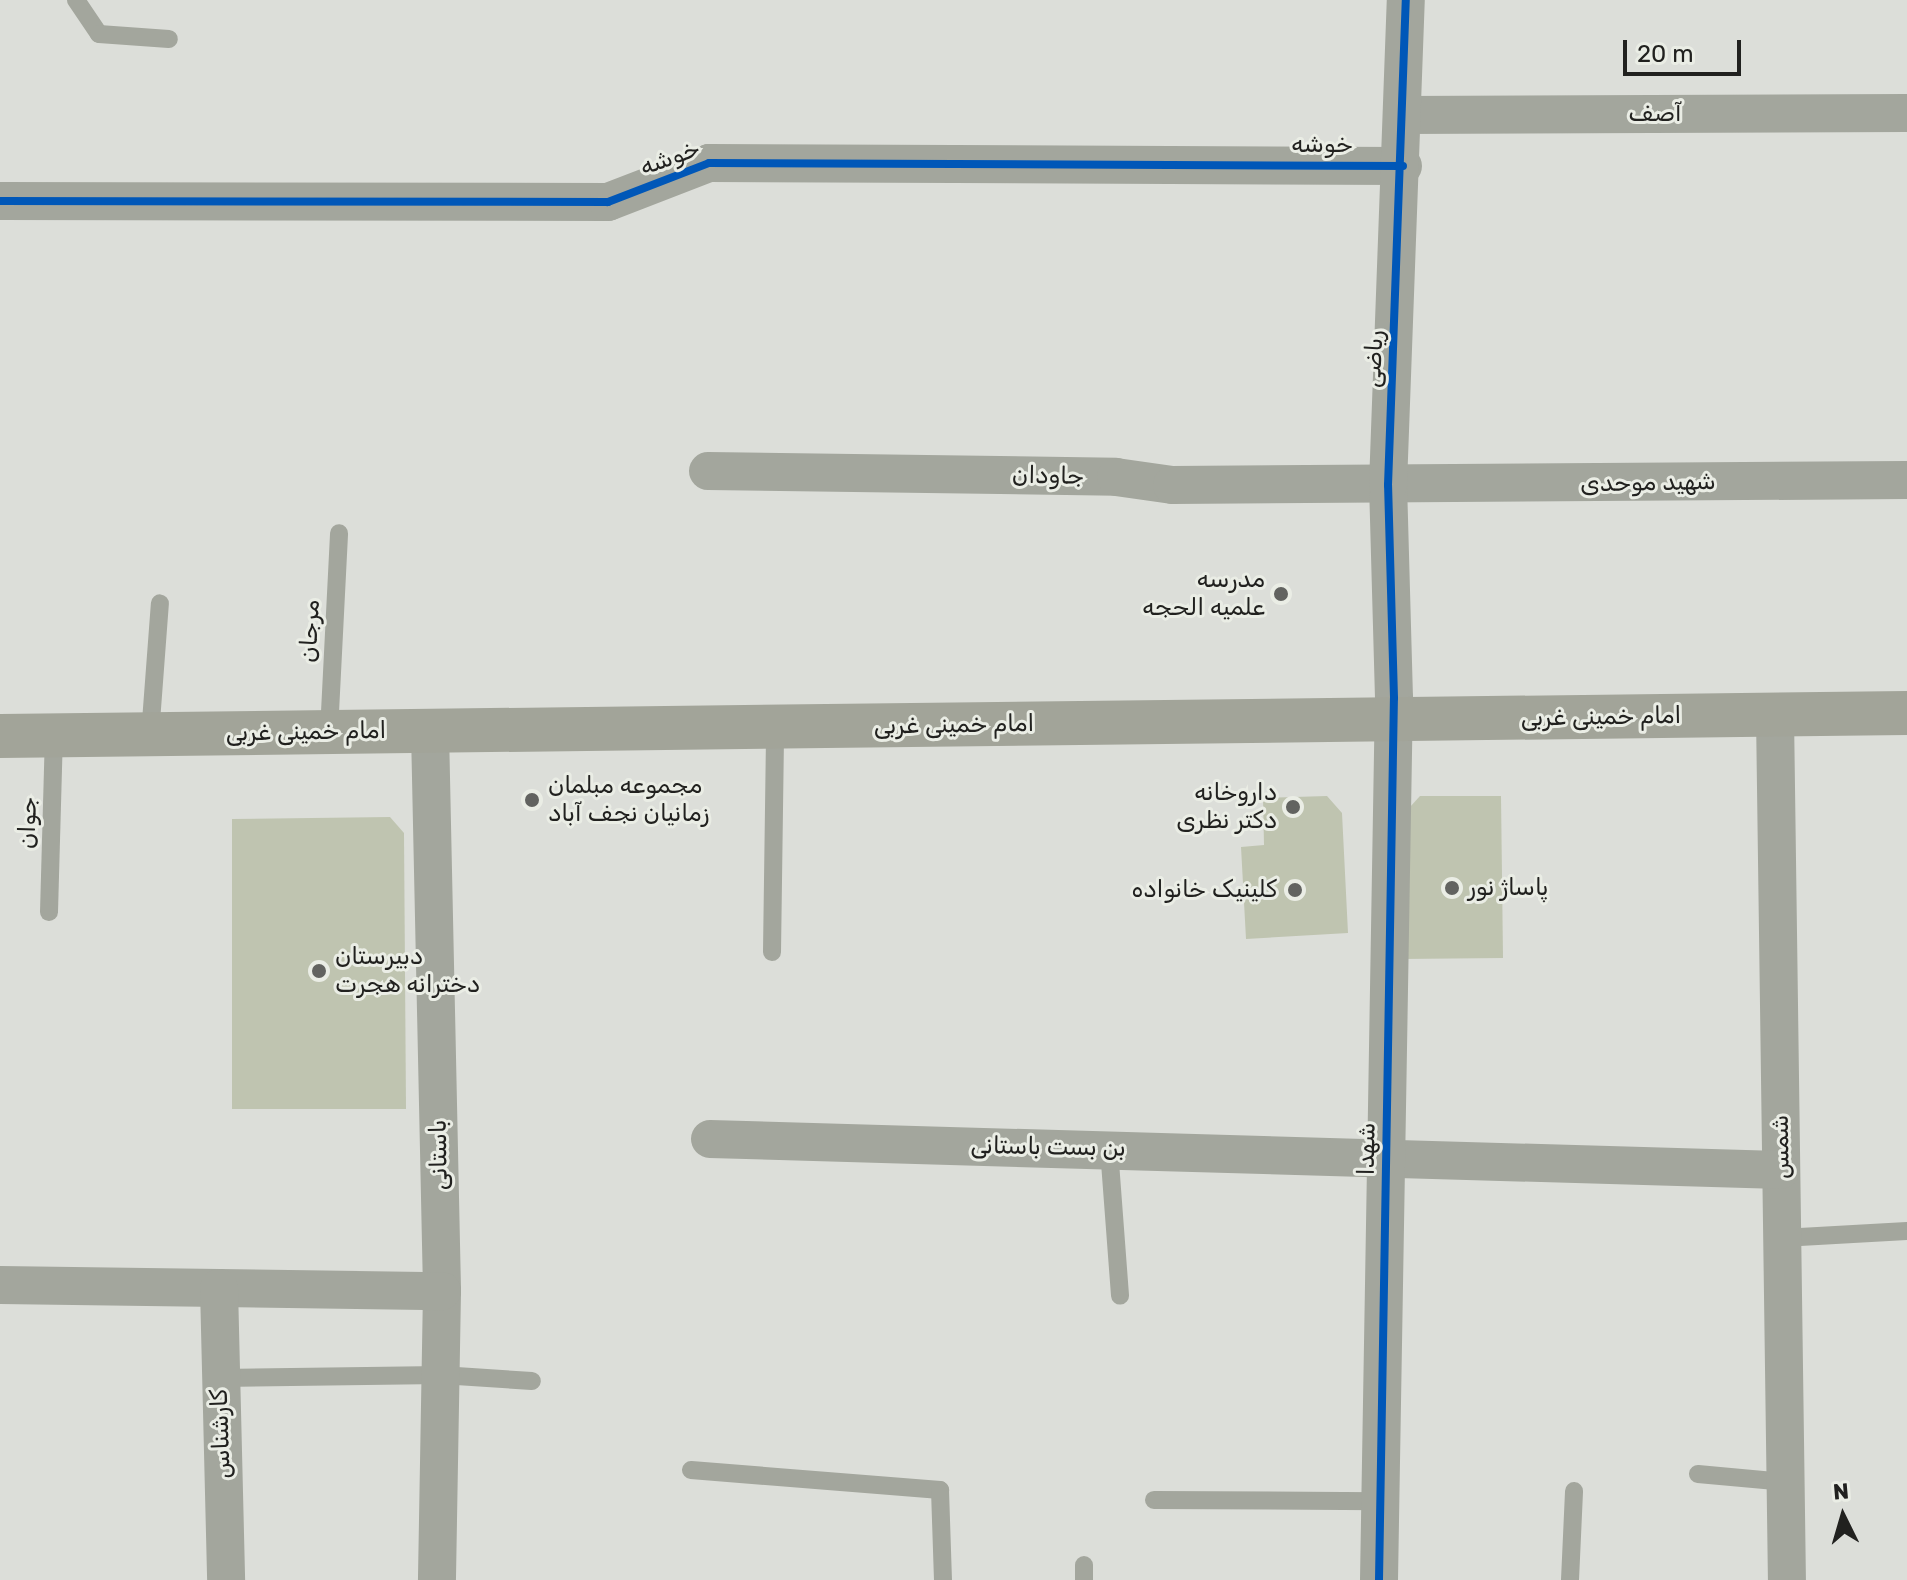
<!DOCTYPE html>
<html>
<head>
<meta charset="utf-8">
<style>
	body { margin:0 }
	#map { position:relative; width:1907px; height:1580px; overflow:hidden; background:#dcded9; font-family:Rubik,"Noto Naskh Arabic",sans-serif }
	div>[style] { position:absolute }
	.building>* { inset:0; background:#bfc4b0 }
	.service>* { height:18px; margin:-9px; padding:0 9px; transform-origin:9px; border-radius:9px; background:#a3a69d }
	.minor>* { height:38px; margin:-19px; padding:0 19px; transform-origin:19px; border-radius:19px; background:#a3a69d }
	.secondary>* { height:44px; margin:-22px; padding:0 22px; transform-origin:22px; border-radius:22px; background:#a2a499 }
	.cycleway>* { height:8px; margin:-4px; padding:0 4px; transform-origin:4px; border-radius:4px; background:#0057b8 }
	.dots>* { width:22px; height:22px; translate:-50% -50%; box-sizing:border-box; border:4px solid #eaede5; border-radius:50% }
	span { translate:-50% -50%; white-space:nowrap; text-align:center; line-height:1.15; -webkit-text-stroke:6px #eaede5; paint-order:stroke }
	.street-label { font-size:24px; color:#21211f }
	.poi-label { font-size:24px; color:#21211f }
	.right { translate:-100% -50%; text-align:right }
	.left { translate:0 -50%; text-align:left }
	.north { position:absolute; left:1803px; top:1476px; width:80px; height:80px; -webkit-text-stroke:6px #eaede5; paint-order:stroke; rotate:355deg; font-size:22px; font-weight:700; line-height:32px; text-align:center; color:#21211f }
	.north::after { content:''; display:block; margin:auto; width:28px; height:36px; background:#21211f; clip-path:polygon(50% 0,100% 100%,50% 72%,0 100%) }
	.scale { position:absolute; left:1623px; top:40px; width:118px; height:36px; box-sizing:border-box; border:4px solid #21211f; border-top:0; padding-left:10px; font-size:24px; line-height:28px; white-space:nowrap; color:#21211f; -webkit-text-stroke:6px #eaede5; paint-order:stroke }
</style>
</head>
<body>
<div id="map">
	<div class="building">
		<i style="clip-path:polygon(1327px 796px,1342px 813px,1348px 933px,1246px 939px,1241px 847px,1264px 845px,1263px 798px)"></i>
		<i style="clip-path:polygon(1420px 796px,1501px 796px,1503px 958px,1402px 959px,1400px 818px)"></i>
		<i style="clip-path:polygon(390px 817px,404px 833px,406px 1109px,232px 1109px,232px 819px)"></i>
	</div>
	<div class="service">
		<i style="left:76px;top:0;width:41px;rotate:55.9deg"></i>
		<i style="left:99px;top:34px;width:70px;rotate:4.1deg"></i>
		<i style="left:329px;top:732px;width:199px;rotate:-87.1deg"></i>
		<i style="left:150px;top:735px;width:132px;rotate:-85.7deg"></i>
		<i style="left:49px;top:912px;width:177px;rotate:-88.4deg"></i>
		<i style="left:772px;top:952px;width:225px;rotate:-89.2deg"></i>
		<i style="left:1109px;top:1149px;width:147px;rotate:85.7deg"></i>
		<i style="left:1782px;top:1238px;width:125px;rotate:-3.2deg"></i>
		<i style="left:220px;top:1378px;width:221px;rotate:-0.8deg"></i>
		<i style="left:441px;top:1375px;width:91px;rotate:3.8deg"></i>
		<i style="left:691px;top:1470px;width:250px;rotate:4.6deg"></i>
		<i style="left:940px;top:1490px;width:90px;rotate:88.1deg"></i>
		<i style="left:1698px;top:1474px;width:88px;rotate:5.2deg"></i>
		<i style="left:1154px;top:1500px;width:226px;rotate:0.3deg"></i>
		<i style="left:1084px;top:1565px;width:15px;rotate:90deg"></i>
		<i style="left:1570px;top:1580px;width:89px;rotate:-87.4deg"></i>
	</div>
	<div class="minor">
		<i style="left:1404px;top:115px;width:503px;rotate:-0.23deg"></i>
		<i style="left:0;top:201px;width:608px;rotate:0.09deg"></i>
		<i style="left:608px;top:202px;width:108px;rotate:-21.1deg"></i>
		<i style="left:709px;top:163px;width:694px;rotate:0.25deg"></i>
		<i style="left:708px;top:471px;width:408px;rotate:0.8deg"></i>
		<i style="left:1116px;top:477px;width:57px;rotate:8.1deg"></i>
		<i style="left:1172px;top:485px;width:735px;rotate:-0.39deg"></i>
		<i style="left:1775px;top:715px;width:865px;rotate:89.21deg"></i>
		<i style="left:430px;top:731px;width:560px;rotate:88.77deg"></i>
		<i style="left:442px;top:1291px;width:289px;rotate:91deg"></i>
		<i style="left:710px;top:1139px;width:1071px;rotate:1.66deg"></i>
		<i style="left:0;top:1285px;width:442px;rotate:0.8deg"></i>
		<i style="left:219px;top:1288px;width:292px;rotate:88.6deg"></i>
		<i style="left:1379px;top:1580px;width:882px;rotate:-89.03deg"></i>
		<i style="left:1394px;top:698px;width:213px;rotate:-91.6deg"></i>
		<i style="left:1388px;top:485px;width:485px;rotate:-87.9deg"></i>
	</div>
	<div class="secondary">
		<i style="left:0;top:736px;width:1907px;rotate:-0.69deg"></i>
	</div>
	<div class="cycleway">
		<i style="left:0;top:201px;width:608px;rotate:0.09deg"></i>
		<i style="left:608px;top:202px;width:108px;rotate:-21.1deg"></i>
		<i style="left:709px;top:163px;width:694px;rotate:0.25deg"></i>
		<i style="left:1379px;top:1580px;width:882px;rotate:-89.03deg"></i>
		<i style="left:1394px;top:698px;width:213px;rotate:-91.6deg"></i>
		<i style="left:1388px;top:485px;width:485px;rotate:-87.9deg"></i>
	</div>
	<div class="dots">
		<i style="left:1281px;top:594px;background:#626360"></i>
		<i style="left:532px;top:800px;background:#626360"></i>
		<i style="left:1293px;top:807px;background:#626360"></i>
		<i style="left:1452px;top:888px;background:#626360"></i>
		<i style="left:1295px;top:890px;background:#626360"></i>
		<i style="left:319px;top:971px;background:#626360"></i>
	</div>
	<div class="street-label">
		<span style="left:1655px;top:114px">آصف</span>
		<span style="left:1322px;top:145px">خوشه</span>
		<span style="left:670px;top:158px;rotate:-20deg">خوشه</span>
		<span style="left:1374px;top:359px;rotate:-87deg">ریاضی</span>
		<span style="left:1048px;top:476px;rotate:1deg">جاودان</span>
		<span style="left:1648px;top:483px;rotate:-1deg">شهید موحدی</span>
		<span style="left:310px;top:631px;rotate:-87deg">مرجان</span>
		<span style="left:1601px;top:717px;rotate:-1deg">امام خمینی غربی</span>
		<span style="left:954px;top:725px;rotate:-1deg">امام خمینی غربی</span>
		<span style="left:306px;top:732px;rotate:-1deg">امام خمینی غربی</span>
		<span style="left:28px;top:823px;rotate:-88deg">جوان</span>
		<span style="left:1048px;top:1147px;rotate:1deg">بن بست باستانی</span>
		<span style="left:1781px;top:1147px;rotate:-91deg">شمس</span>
		<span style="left:1367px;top:1149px;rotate:-89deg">شهدا</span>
		<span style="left:439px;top:1155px;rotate:-91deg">باستانی</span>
		<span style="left:221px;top:1434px;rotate:-92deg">کارشناس</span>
	</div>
	<div class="poi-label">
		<span class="right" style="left:1265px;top:594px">مدرسه<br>علمیه الحجه</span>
		<span class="left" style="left:548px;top:800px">مجموعه مبلمان<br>زمانیان نجف آباد</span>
		<span class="right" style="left:1277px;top:807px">داروخانه<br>دکتر نظری</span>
		<span class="left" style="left:1468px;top:888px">پاساژ نور</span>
		<span class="right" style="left:1277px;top:890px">کلینیک خانواده</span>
		<span class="left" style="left:335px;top:971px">دبیرستان<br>دخترانه هجرت</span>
	</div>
	<div class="north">N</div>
	<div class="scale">20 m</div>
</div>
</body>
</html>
